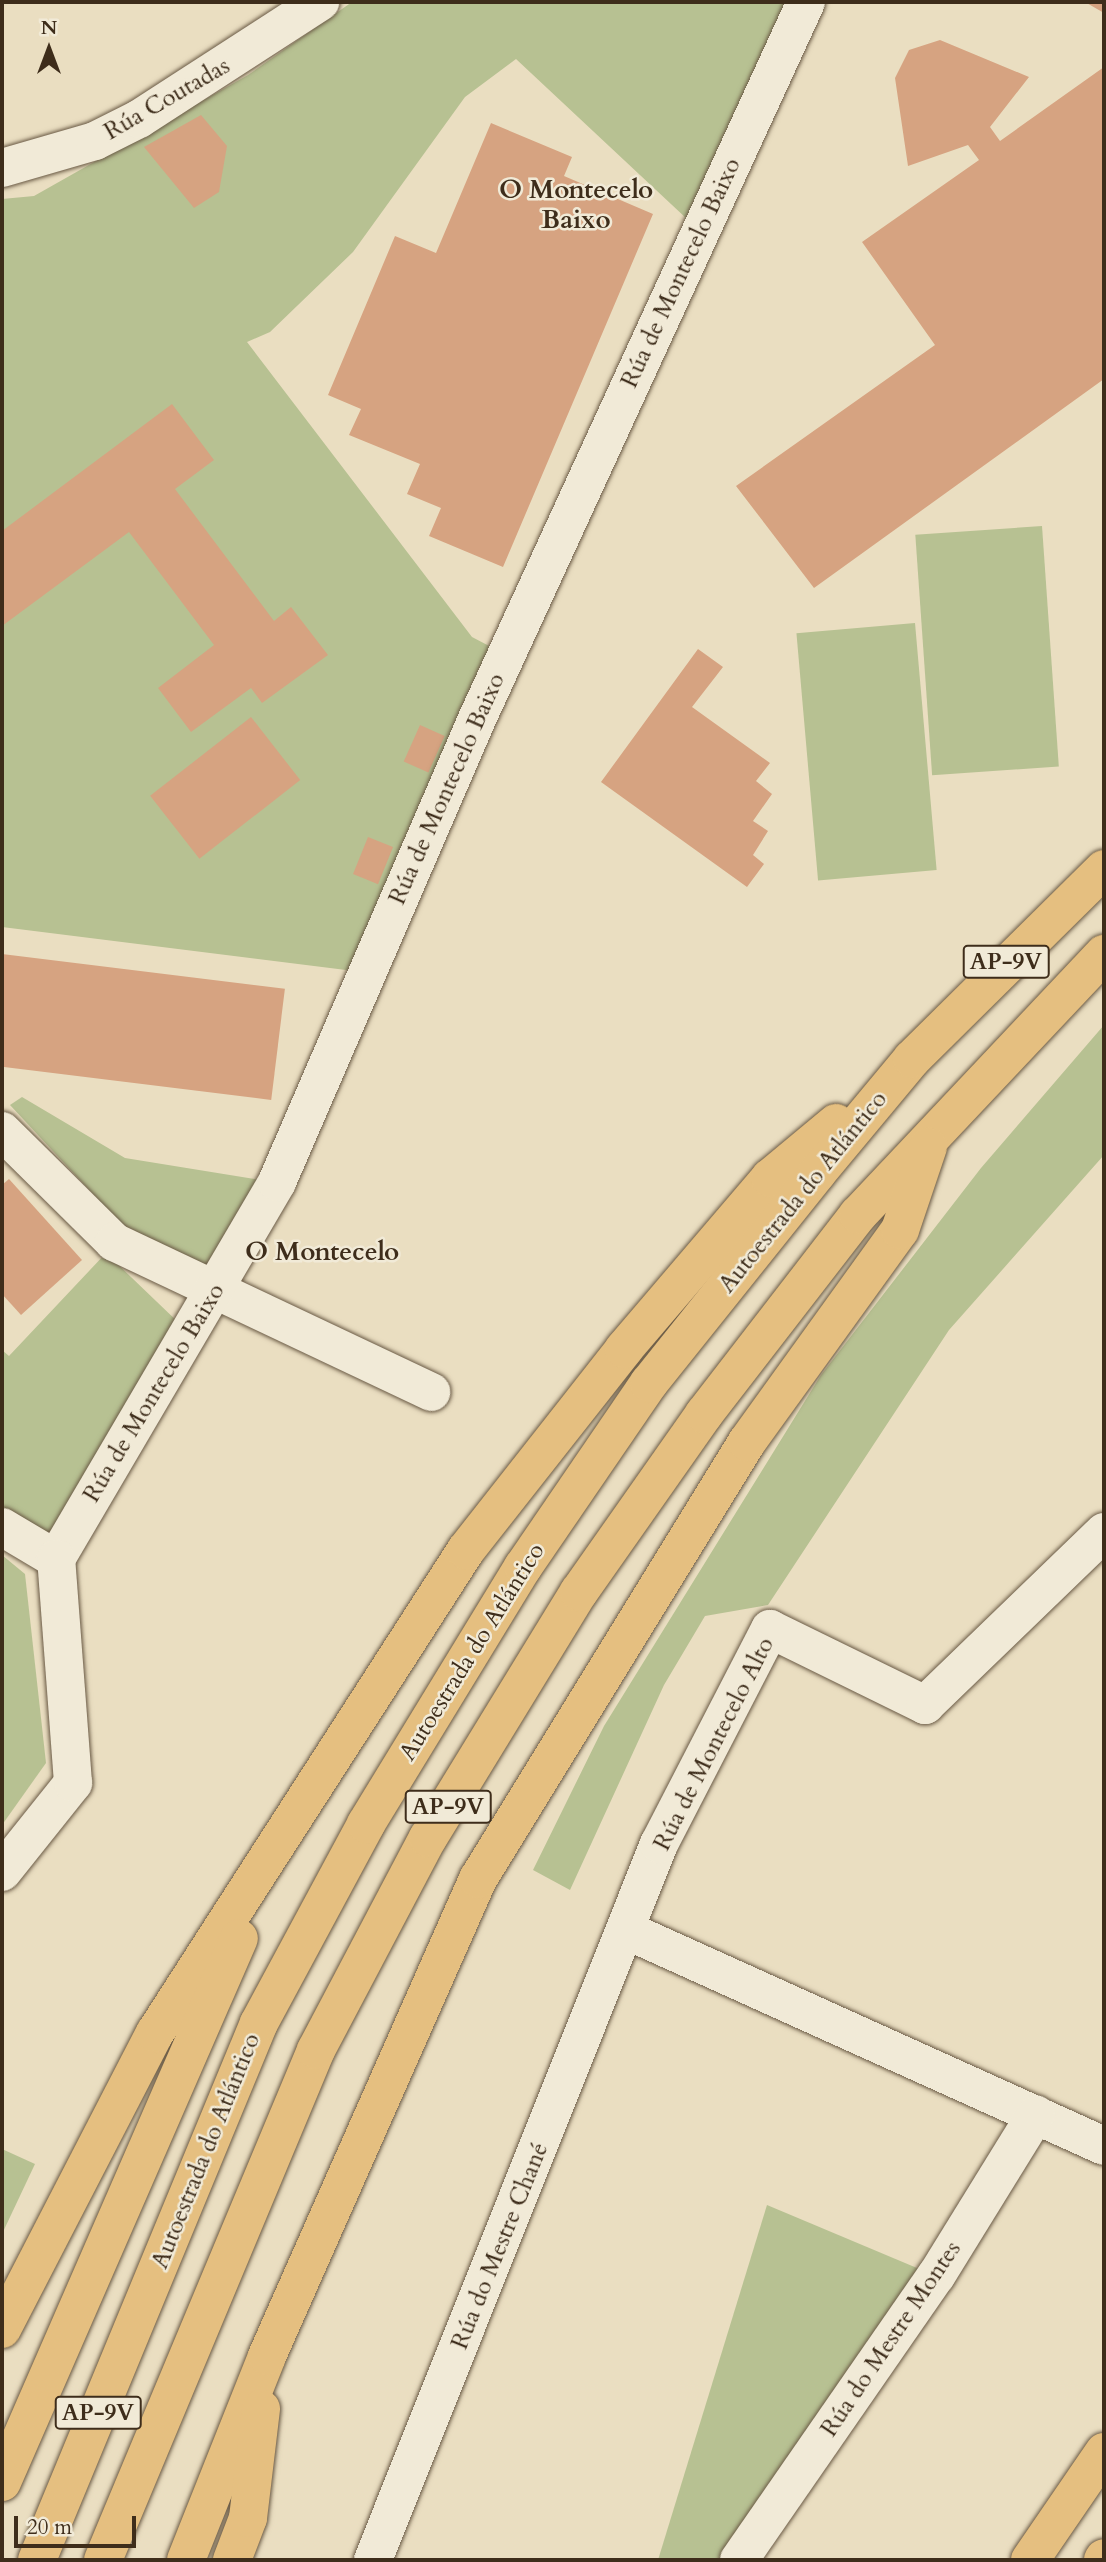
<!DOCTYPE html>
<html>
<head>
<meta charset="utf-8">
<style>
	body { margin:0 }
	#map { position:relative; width:1106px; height:2562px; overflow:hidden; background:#eadec1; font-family:Cardo,serif }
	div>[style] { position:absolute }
	.green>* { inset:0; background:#b7c192; transform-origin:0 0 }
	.building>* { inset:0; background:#d6a381; transform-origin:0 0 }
	.roads { filter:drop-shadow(0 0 2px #695944) drop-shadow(0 0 2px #695944) }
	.street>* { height:38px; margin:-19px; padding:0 19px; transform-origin:19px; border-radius:19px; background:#f1ead7 }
	.primary>* { height:38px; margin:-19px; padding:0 19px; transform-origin:19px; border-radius:19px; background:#e5bf80 }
	.highway>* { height:38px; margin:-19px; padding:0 19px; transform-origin:19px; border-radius:19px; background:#e5bf80 }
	span { translate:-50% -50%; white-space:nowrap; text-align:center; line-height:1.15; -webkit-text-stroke:5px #f1ead7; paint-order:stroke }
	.shield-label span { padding:2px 5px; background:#f1ead7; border:2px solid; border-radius:5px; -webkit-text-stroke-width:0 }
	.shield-label { font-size:23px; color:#3e2d1b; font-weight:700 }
	.street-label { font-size:24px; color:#3e2d1b }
	.neighbourhood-label { font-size:26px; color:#3e2d1b; font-weight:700 }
	.frame { position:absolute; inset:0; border:4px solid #3e2d1b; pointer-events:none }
	.north { position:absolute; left:14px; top:14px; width:70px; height:70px; -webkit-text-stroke:5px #f1ead7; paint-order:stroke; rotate:0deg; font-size:19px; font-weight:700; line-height:28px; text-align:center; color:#3e2d1b }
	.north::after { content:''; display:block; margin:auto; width:24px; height:32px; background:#3e2d1b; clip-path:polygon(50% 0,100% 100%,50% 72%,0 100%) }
	.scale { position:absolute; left:14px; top:2516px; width:122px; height:32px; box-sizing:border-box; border:4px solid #3e2d1b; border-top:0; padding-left:9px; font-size:21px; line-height:24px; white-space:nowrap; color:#3e2d1b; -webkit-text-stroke:5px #f1ead7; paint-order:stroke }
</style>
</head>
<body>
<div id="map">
	<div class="green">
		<i style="clip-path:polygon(352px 2px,788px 2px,687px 219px,516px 59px,465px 97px,353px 252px,270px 332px,247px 342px,472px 637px,493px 648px,354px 971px,2px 927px,2px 199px,34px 196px,248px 75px)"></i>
		<i style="left:1042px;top:526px;width:241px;height:127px;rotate:86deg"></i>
		<i style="left:915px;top:623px;width:248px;height:119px;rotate:85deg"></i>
		<i style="clip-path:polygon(1104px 1025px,1104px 1155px,949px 1330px,768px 1605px,705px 1616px,664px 1685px,570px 1890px,533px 1870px,604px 1726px,821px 1375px,981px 1168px)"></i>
		<i style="clip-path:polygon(22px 1097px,125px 1158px,260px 1180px,208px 1275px,134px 1238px,10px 1105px)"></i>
		<i style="clip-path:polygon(106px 1253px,181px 1325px,52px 1536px,2px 1512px,2px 1350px,9px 1356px)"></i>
		<i style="clip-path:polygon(2px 1555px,25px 1574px,46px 1763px,2px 1825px)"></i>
		<i style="clip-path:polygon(2px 2149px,35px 2164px,2px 2234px)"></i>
		<i style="clip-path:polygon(767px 2205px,936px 2276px,739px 2560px,658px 2560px)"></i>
	</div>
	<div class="building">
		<i style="clip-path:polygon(1085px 2px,1104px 2px,1104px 13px)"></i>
		<i style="clip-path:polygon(940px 40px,1029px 77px,990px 127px,1000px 141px,1104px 67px,1104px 379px,814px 588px,736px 486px,935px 345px,862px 242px,979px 160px,968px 145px,908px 166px,895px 78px,909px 50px)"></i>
		<i style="clip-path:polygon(201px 115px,227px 146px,219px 192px,194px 208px,144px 147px)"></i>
		<i style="clip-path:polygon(491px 123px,572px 157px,564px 176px,653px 214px,503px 567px,429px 536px,441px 508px,407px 494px,420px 464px,349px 435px,361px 409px,328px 395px,395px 236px,436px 253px)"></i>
		<i style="clip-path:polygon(172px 404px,214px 460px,175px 489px,274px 621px,291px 607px,328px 655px,262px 703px,251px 688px,191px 732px,158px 688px,214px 645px,129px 532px,2px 626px,2px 531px)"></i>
		<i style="clip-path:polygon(698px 649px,723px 667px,692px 707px,770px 763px,756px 781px,772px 794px,753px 821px,768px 831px,753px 855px,764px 864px,747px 887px,601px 782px)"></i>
		<i style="left:251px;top:717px;width:80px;height:128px;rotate:52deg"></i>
		<i style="left:420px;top:725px;width:27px;height:40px;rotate:24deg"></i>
		<i style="left:368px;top:837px;width:27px;height:40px;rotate:22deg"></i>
		<i style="left:2px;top:954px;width:285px;height:112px;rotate:7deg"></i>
		<i style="clip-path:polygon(9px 1179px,82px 1260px,21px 1315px,2px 1294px,2px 1185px)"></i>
	</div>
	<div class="roads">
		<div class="street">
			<i style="left:2px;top:168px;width:97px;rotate:-16.2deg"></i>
			<i style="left:95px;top:141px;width:49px;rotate:-26.6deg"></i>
			<i style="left:139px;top:119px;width:216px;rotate:-32.9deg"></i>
			<i style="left:2px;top:1131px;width:158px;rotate:44.7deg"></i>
			<i style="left:114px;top:1242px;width:351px;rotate:25.3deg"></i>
			<i style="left:2px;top:1527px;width:63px;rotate:30.7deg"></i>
			<i style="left:56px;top:1559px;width:437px;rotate:-59.6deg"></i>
			<i style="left:277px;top:1182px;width:504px;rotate:-66.64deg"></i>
			<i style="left:477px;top:719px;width:789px;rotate:-65.35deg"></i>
			<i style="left:2px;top:1872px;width:114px;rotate:-51.4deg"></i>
			<i style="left:73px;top:1783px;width:225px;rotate:-94.3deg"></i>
			<i style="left:628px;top:1931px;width:522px;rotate:24.31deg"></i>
			<i style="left:373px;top:2560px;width:771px;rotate:-68.23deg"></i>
			<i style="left:659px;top:1844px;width:242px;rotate:-62.7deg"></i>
			<i style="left:770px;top:1629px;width:173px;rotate:26.1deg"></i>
			<i style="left:925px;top:1705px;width:249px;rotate:-44deg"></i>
			<i style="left:739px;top:2560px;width:346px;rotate:-55.3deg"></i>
			<i style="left:936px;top:2276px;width:190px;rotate:-58.3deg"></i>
		</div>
		<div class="primary">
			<i style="left:1030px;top:2560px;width:131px;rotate:-55.6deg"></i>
			<i style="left:1103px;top:2560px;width:2px;rotate:-63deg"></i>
		</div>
		<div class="highway">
			<i style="left:2px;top:2329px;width:333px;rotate:-62.7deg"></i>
			<i style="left:155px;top:2033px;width:574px;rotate:-57.22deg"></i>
			<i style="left:466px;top:1550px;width:256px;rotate:-51.8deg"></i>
			<i style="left:624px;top:1349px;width:225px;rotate:-49.5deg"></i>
			<i style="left:770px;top:1178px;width:86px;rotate:-39.8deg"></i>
			<i style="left:2px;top:2482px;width:593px;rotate:-66.46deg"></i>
			<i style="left:37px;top:2560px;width:581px;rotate:-67.54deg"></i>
			<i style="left:259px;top:2023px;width:226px;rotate:-61.7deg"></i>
			<i style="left:366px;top:1824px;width:301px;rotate:-58.6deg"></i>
			<i style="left:523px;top:1567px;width:223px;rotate:-55.6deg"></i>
			<i style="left:649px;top:1383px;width:269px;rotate:-51.3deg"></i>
			<i style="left:817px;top:1173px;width:148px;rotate:-50.2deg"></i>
			<i style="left:912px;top:1059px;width:270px;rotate:-44.7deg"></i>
			<i style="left:103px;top:2560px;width:553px;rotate:-67.33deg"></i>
			<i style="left:316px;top:2050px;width:240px;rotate:-62.2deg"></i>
			<i style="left:428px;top:1838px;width:289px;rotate:-58.5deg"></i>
			<i style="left:579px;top:1592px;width:218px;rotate:-54.9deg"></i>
			<i style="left:704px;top:1414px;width:252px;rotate:-52.3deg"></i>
			<i style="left:858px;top:1215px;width:359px;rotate:-46.7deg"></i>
			<i style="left:186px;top:2560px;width:219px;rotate:-68.3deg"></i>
			<i style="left:267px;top:2356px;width:522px;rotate:-66.14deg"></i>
			<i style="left:478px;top:1879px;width:513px;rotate:-58.39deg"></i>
			<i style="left:747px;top:1442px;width:261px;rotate:-54.2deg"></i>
			<i style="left:900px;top:1230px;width:88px;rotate:-71.4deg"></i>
			<i style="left:232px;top:2560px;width:45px;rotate:-69.1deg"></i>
			<i style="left:248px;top:2518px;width:110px;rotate:-83.2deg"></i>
		</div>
	</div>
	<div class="shield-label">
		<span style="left:1006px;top:962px">AP-9V</span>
		<span style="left:448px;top:1807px">AP-9V</span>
		<span style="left:98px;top:2413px">AP-9V</span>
	</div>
	<div class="street-label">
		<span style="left:167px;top:99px;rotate:-30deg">Rúa Coutadas</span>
		<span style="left:681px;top:273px;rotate:-65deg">Rúa de Montecelo Baixo</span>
		<span style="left:447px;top:789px;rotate:-66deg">Rúa de Montecelo Baixo</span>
		<span style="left:803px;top:1192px;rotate:-51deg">Autoestrada do Atlántico</span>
		<span style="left:154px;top:1393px;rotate:-59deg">Rúa de Montecelo Baixo</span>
		<span style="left:472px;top:1652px;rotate:-58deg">Autoestrada do Atlántico</span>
		<span style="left:714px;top:1744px;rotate:-63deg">Rúa de Montecelo Alto</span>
		<span style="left:206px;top:2151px;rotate:-68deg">Autoestrada do Atlántico</span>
		<span style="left:500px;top:2246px;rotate:-68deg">Rúa do Mestre Chané</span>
		<span style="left:891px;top:2339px;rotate:-56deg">Rúa do Mestre Montes</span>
	</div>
	<div class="neighbourhood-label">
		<span style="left:576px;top:205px">O Montecelo<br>Baixo</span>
		<span style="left:322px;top:1252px">O Montecelo</span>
	</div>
	<div class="frame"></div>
	<div class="north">N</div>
	<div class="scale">20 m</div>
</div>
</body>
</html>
